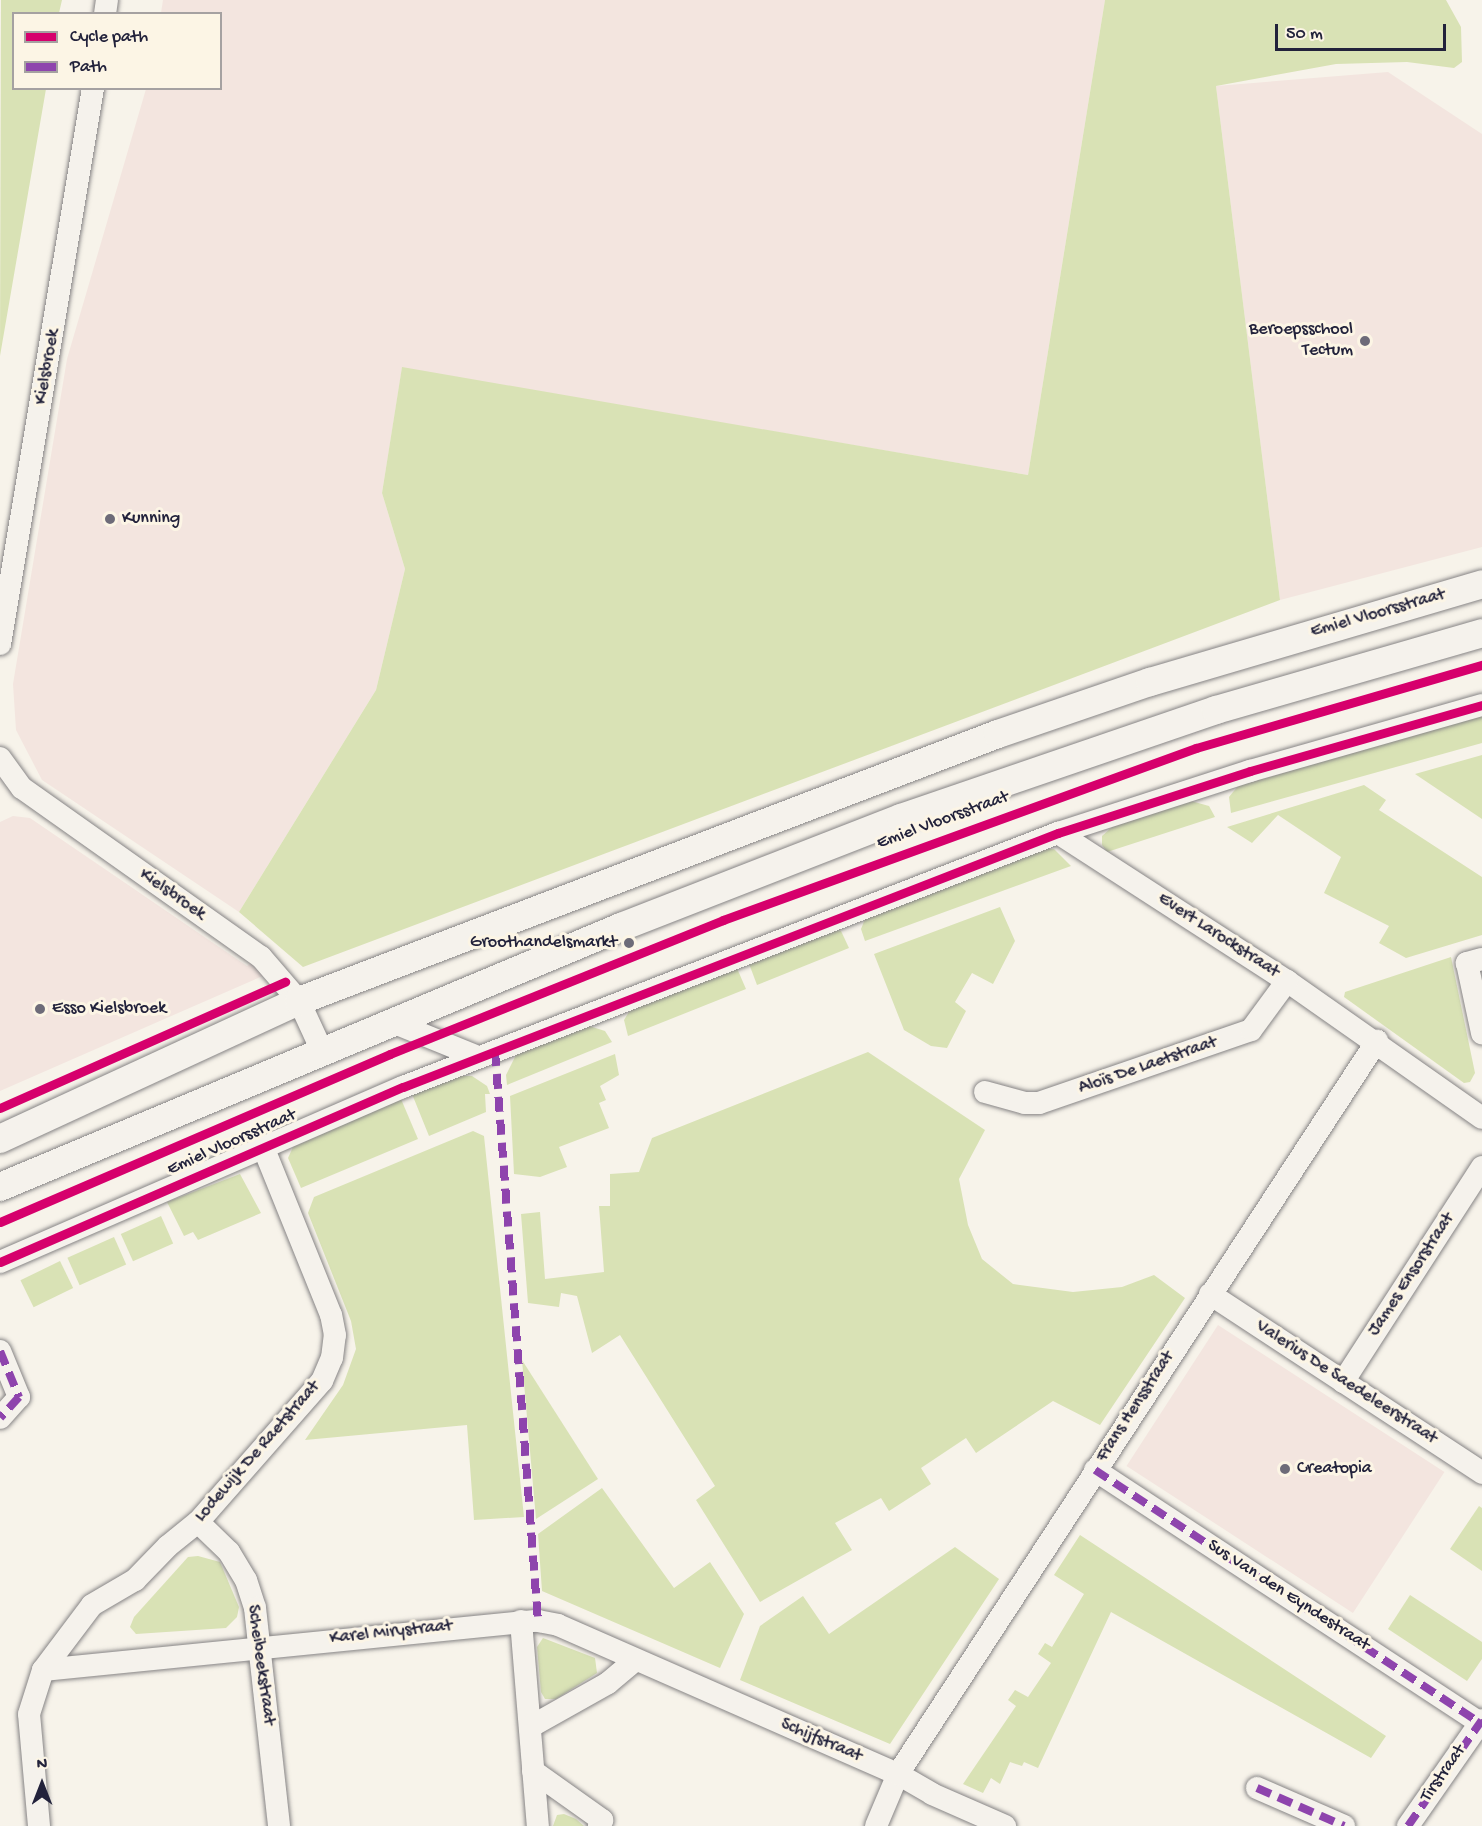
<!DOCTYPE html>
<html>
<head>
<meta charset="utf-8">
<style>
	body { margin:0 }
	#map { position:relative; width:1482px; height:1826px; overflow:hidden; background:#f7f3ea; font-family:"Gochi Hand",sans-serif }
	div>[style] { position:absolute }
	.built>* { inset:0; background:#f3e5df; transform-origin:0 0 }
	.green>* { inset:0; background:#d9e2b5; transform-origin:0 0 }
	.roads { filter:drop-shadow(0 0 2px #868485) drop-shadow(0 0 2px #868485) }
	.minor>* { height:22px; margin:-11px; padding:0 11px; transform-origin:11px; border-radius:11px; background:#f5f2ec }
	.tertiary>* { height:28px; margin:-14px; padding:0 14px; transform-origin:14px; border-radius:14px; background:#f5f2ec }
	.quiet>* { height:8px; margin-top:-4px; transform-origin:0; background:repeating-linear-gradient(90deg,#8e44ad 0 15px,transparent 0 23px) }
	.cycleway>* { height:9px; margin:-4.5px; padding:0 4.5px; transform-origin:4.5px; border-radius:4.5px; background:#d6006c }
	.dots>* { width:16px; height:16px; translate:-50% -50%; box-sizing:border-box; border:3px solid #fcf5e5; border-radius:50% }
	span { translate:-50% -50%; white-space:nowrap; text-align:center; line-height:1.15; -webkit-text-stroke:6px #fcf5e5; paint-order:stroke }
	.poi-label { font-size:18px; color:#22223b }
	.right { translate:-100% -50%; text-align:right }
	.left { translate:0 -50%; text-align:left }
	.street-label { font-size:18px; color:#22223b }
	.legend { position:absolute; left:12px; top:12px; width:210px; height:78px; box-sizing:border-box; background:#fcf5e5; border:2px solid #a5a1a1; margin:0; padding:8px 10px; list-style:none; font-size:18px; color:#22223b }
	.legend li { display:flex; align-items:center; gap:12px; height:30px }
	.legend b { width:30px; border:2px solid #a5a1a1 }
	.north { position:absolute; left:12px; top:1754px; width:60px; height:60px; -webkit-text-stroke:4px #fcf5e5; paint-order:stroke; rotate:0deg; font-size:16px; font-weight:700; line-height:24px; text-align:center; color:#22223b }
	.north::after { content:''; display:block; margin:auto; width:21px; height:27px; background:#22223b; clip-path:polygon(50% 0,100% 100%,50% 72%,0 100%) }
	.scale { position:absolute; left:1275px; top:24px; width:171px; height:27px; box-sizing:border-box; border:3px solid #22223b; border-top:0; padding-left:8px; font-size:18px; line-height:21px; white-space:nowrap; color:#22223b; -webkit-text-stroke:4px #fcf5e5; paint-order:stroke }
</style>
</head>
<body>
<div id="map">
	<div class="built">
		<i style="clip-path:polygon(163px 0,1105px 0,1028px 475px,402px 368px,382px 493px,405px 569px,376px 690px,239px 912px,42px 780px,16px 730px,13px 684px,67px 359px,146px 89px,220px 88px,220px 14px,161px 13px)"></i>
		<i style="clip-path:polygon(1388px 72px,1482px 134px,1482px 547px,1280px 600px,1216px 86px)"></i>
		<i style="clip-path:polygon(13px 816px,30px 818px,247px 966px,261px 957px,274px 971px,0 1091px,0 822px)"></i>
		<i style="left:1218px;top:1325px;width:270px;height:168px;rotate:33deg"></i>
	</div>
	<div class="green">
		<i style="clip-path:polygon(1px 0,62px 0,59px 13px,14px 14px,14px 88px,46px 89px,0 356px)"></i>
		<i style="clip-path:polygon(1105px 0,1446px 0,1461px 27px,1462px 62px,1454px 68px,1407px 62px,1336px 64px,1216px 86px,1280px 600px,303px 967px,239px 912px,376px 690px,405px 569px,382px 493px,402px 367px,1028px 475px)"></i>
		<i style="clip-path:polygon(1482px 715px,1482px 743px,1231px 813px,1229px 797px,1238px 786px)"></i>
		<i style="clip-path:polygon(1482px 755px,1482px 819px,1415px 774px)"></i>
		<i style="clip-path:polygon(1364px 785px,1386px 800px,1379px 810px,1482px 877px,1482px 935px,1406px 958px,1379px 943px,1389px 926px,1324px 893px,1341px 857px,1278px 815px,1252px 843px,1227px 827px)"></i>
		<i style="clip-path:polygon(1191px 801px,1209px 806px,1215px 817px,1107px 852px,1102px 845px,1102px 836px,1112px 827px)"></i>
		<i style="clip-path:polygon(1043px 849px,1054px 849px,1071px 866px,865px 941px,861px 929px,865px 919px)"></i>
		<i style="clip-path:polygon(1000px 907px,1015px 941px,993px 984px,972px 973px,955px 1002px,966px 1011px,947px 1048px,931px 1046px,904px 1030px,874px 954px)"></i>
		<i style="clip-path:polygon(833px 929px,841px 931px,849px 948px,757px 985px,748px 961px)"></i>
		<i style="clip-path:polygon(1451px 957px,1475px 1073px,1470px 1082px,1464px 1083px,1344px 997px,1345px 992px)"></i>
		<i style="clip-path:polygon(736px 966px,746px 989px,628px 1036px,624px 1020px,632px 1007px)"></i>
		<i style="clip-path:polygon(586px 1025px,605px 1031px,612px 1042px,507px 1085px,506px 1075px,516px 1055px)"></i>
		<i style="clip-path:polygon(868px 1052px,985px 1130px,959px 1179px,968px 1225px,982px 1259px,1013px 1284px,1073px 1292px,1122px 1287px,1154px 1275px,1185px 1298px,1100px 1425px,1053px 1401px,976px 1453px,966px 1438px,921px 1468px,931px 1484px,889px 1511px,881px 1498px,835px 1523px,852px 1550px,760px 1602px,696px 1500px,715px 1486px,620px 1335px,592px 1353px,577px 1296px,561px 1293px,559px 1307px,528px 1303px,521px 1214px,540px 1212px,545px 1279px,604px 1272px,599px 1206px,610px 1206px,610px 1174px,639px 1172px,652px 1138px)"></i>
		<i style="clip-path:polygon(615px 1054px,619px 1075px,600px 1086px,606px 1100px,599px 1103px,609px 1128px,559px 1147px,567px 1167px,540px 1177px,514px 1174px,510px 1096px)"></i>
		<i style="clip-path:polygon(461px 1076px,472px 1076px,487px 1086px,490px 1094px,485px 1094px,486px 1112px,429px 1136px,412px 1094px)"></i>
		<i style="clip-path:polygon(401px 1099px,418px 1139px,301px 1188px,288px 1158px,293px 1147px)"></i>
		<i style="clip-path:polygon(473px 1131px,484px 1136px,524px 1517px,474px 1520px,467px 1425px,305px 1440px,343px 1385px,356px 1349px,351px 1321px,308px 1213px,314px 1197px)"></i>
		<i style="clip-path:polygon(240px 1174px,261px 1213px,198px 1240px,193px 1232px,184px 1236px,167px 1202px)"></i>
		<i style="left:161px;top:1216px;width:30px;height:44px;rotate:66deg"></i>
		<i style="left:114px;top:1237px;width:30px;height:51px;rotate:66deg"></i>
		<i style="left:60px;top:1261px;width:30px;height:44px;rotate:64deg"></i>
		<i style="clip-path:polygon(522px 1360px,598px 1479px,536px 1519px)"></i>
		<i style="clip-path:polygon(602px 1488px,674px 1588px,710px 1562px,744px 1614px,720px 1668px,542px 1591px,538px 1534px)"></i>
		<i style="clip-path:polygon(1479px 1506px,1482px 1508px,1482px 1571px,1450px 1549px)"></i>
		<i style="clip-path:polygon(1080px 1535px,1386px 1736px,1371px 1758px,1111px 1612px,1038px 1768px,1024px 1762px,1022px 1766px,1010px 1762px,1000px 1784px,991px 1778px,983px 1793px,963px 1784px,1016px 1706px,1008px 1700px,1015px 1690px,1028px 1697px,1051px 1663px,1038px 1654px,1045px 1643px,1052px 1647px,1084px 1594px,1054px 1575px)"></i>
		<i style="clip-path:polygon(955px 1547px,999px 1579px,890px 1744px,740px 1680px,760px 1626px,803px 1596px,829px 1634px)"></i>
		<i style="clip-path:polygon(198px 1556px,220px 1562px,239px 1607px,237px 1617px,226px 1628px,136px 1634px,130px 1627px,134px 1617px,188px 1557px)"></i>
		<i style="clip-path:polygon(1410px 1595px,1482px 1642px,1482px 1659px,1467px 1681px,1388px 1629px)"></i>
		<i style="clip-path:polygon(543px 1638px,595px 1658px,597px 1673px,556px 1699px,545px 1699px,541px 1692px,537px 1647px)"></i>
		<i style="clip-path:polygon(564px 1814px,576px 1819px,584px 1826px,553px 1826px,557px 1815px)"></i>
	</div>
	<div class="roads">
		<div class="minor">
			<i style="left:105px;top:14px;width:14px;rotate:-82deg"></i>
			<i style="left:0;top:644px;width:564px;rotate:-80.5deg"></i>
			<i style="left:0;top:758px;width:37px;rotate:54deg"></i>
			<i style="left:22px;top:788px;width:293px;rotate:35.3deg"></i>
			<i style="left:261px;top:957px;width:58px;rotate:49.2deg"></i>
			<i style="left:299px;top:1001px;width:55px;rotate:65.3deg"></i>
			<i style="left:1058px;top:833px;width:273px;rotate:32.9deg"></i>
			<i style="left:1287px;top:981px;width:238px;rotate:35.1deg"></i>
			<i style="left:1482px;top:959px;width:16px;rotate:165deg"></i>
			<i style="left:1467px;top:963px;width:72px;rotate:77.9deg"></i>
			<i style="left:392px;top:1022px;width:93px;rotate:22.1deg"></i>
			<i style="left:985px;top:1092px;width:41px;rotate:15.4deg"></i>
			<i style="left:1025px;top:1103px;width:14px"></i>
			<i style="left:1039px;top:1103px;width:224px;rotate:-19deg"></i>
			<i style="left:1251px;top:1030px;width:61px;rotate:-53.7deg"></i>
			<i style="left:0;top:1262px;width:439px;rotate:-23.5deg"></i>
			<i style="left:403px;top:1087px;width:703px;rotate:-21.2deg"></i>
			<i style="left:1058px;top:833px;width:202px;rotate:-17.9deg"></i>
			<i style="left:1250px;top:771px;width:241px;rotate:-15.9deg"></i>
			<i style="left:1210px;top:1294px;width:326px;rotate:33.3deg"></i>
			<i style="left:0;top:1351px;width:50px;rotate:67.6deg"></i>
			<i style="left:19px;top:1397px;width:28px;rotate:132deg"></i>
			<i style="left:1343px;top:1382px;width:256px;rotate:-57.1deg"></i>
			<i style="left:1095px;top:1470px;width:461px;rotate:33.3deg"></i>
			<i style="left:198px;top:1522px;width:43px;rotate:44.1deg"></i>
			<i style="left:229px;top:1552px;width:33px;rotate:59deg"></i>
			<i style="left:246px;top:1580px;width:29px;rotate:72deg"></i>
			<i style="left:255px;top:1608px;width:219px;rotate:83.7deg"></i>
			<i style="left:521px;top:1621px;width:206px;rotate:85.3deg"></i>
			<i style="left:43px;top:1670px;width:497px;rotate:-5.7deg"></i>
			<i style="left:538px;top:1621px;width:20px;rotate:11deg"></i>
			<i style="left:558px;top:1625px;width:371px;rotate:23.7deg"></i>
			<i style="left:898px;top:1774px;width:39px;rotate:30deg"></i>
			<i style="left:932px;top:1794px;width:80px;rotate:23.7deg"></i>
			<i style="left:530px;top:1727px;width:90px;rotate:-29.4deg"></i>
			<i style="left:608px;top:1683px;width:35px;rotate:-40deg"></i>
			<i style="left:533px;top:1771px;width:85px;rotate:35.4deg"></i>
			<i style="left:602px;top:1820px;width:7px;rotate:117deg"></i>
			<i style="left:1257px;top:1788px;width:95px;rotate:23.6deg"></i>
			<i style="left:39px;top:1826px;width:112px;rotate:-95.1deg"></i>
			<i style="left:29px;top:1714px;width:46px;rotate:-72.3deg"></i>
			<i style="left:43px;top:1670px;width:81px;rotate:-53deg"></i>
			<i style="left:92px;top:1605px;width:50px;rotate:-30.2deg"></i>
			<i style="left:135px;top:1580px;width:47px;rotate:-45.9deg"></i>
			<i style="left:168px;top:1546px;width:38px;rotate:-39deg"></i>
			<i style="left:198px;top:1522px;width:188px;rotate:-48.7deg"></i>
			<i style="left:322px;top:1381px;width:25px;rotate:-67deg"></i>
			<i style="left:332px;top:1358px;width:23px;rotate:-83deg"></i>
			<i style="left:335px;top:1335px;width:20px;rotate:-101deg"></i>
			<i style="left:331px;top:1315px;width:181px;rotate:-112deg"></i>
			<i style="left:876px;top:1826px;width:56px;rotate:-67.1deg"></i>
			<i style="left:898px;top:1774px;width:876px;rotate:-56.84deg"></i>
			<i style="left:1408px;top:1826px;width:129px;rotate:-55.1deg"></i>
		</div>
		<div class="tertiary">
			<i style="left:0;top:1139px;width:329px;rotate:-24.8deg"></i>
			<i style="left:299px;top:1001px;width:748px;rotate:-20.91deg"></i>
			<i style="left:998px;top:734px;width:161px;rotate:-18.9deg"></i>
			<i style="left:1150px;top:682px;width:346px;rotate:-16.4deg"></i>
			<i style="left:0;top:1187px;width:673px;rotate:-22.72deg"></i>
			<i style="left:621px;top:927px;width:300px;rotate:-21.3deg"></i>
			<i style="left:901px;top:818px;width:333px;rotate:-18.9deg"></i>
			<i style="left:1216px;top:710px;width:277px;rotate:-16.1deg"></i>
		</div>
	</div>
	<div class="quiet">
		<i style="left:495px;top:1051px;width:572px;rotate:85.69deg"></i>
		<i style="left:0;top:1351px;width:50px;rotate:67.6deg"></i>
		<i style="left:19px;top:1397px;width:28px;rotate:132deg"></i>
		<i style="left:1095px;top:1470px;width:461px;rotate:33.3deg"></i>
		<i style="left:1257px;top:1788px;width:95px;rotate:23.6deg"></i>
		<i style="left:1408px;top:1826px;width:129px;rotate:-55.1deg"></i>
	</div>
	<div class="cycleway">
		<i style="left:0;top:1108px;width:312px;rotate:-23.9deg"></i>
		<i style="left:0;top:1222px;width:425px;rotate:-23.3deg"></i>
		<i style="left:390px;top:1054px;width:359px;rotate:-21.9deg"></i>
		<i style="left:723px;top:920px;width:503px;rotate:-19.98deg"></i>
		<i style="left:1196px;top:748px;width:298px;rotate:-16.2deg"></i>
		<i style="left:0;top:1262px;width:439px;rotate:-23.5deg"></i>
		<i style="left:403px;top:1087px;width:703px;rotate:-21.2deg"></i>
		<i style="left:1058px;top:833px;width:202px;rotate:-17.9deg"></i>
		<i style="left:1250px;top:771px;width:241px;rotate:-15.9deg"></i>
	</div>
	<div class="dots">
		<i style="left:1365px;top:341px;background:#6d6b78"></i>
		<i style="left:110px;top:519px;background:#6d6b78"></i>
		<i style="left:629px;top:943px;background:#6d6b78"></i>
		<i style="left:40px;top:1009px;background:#6d6b78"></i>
		<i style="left:1285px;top:1469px;background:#6d6b78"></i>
	</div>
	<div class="poi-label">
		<span class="right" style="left:1353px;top:341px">Beroepsschool<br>Tectum</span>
		<span class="left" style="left:122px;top:519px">Kunning</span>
		<span class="right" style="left:617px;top:943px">Groothandelsmarkt</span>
		<span class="left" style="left:52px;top:1009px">Esso Kielsbroek</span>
		<span class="left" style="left:1297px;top:1469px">Creatopia</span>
	</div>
	<div class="street-label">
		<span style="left:48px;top:367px;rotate:-80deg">Kielsbroek</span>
		<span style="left:1378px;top:614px;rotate:-16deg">Emiel Vloorsstraat</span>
		<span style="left:943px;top:821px;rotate:-20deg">Emiel Vloorsstraat</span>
		<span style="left:172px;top:895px;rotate:35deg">Kielsbroek</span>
		<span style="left:1218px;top:936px;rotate:33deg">Evert Larockstraat</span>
		<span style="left:1148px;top:1066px;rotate:-19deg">Aloïs De Laetstraat</span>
		<span style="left:232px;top:1143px;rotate:-24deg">Emiel Vloorsstraat</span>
		<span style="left:1412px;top:1275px;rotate:-57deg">James Ensorstraat</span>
		<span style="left:1346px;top:1383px;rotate:33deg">Valerius De Saedeleerstraat</span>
		<span style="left:1136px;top:1407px;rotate:-57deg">Frans Hensstraat</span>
		<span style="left:258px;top:1452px;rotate:-49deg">Lodewijk De Raetstraat</span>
		<span style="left:1288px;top:1596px;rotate:33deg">Sus Van den Eyndestraat</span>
		<span style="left:391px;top:1633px;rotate:-6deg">Karel Mirystraat</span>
		<span style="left:260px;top:1665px;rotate:82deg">Scheibeekstraat</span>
		<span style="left:821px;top:1741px;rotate:23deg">Schijfstraat</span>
		<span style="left:1444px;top:1774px;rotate:-55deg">Tirstraat</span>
	</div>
	<ul class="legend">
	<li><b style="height:8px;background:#d6006c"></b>Cycle path</li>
	<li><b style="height:8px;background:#8e44ad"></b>Path</li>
	</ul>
	<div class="north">N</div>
	<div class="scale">50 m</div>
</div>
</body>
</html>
